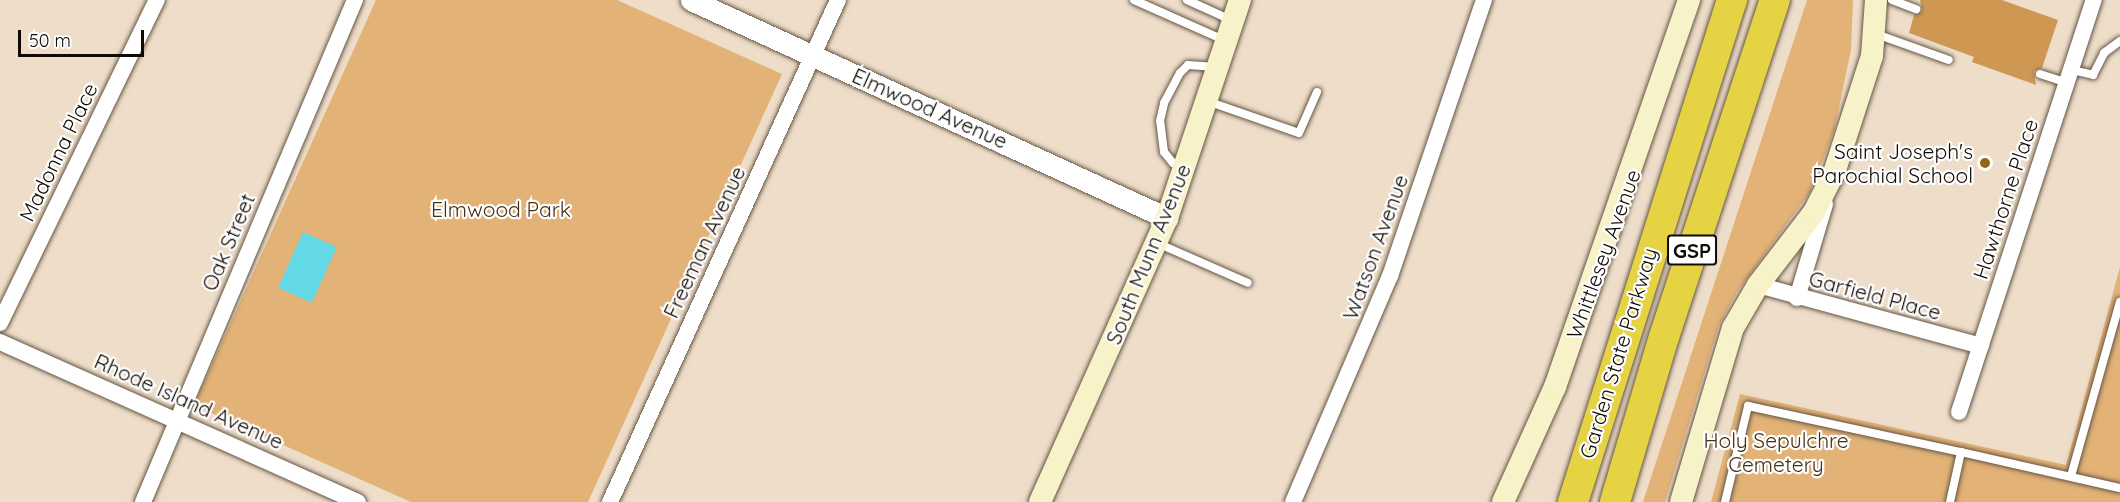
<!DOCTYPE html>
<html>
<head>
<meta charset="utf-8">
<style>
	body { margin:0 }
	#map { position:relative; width:2120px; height:502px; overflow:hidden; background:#eeddc9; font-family:Quicksand,sans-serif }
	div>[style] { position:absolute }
	.green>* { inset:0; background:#e2b277 }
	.water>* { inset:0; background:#62d9e4; transform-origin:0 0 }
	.building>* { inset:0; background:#ce9853 }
	.roads { filter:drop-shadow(0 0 2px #655645) drop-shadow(0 0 2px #655645) }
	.service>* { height:8px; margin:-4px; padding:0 4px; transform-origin:4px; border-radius:4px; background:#fff }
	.minor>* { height:16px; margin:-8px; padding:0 8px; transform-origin:8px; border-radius:8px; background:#fff }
	.tertiary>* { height:21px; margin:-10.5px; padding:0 10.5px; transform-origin:10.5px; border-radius:10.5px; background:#fff }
	.secondary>* { height:22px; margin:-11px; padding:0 11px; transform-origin:11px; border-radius:11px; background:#f7f2c7 }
	.motorway>* { height:30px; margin:-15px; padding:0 15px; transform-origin:15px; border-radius:15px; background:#e5d343 }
	.dots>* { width:16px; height:16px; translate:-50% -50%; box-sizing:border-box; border:3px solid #fff; border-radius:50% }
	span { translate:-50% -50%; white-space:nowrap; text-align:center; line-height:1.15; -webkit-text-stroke:4.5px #fff; paint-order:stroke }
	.shield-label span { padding:2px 4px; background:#fff; border:2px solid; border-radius:4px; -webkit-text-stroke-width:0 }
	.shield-label { font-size:20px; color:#100b05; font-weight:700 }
	.street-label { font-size:21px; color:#100b05 }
	.poi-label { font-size:21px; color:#100b05 }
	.right { translate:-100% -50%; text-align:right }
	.park-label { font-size:21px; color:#483113 }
	.scale { position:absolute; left:18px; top:30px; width:126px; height:27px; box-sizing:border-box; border:3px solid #100b05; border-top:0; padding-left:8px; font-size:18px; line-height:21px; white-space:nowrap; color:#100b05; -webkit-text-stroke:4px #fff; paint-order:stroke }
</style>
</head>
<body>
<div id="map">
	<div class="green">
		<i style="clip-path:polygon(376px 0,617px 0,782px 74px,588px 502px,411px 502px,198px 407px,196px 400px)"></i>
		<i style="clip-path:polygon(1807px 0,1853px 0,1851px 50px,1834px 131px,1810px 192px,1737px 292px,1719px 325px,1665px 502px,1643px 502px)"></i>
		<i style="clip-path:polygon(2120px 267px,2120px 502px,1711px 502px,1740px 394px,2066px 465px)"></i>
	</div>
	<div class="water">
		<i style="left:303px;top:232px;width:37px;height:61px;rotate:24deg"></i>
	</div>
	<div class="building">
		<i style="clip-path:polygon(1920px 0,2002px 0,2058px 20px,2042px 68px,2034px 71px,2036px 85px,1972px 62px,1974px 57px,1909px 33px,1914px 15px,1922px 11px)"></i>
	</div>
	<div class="roads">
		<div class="service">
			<i style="left:1134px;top:0;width:101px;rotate:24deg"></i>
			<i style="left:1187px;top:0;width:51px;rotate:24.5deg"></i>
			<i style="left:1892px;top:0;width:26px;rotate:21deg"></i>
			<i style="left:1879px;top:35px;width:74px;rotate:19.7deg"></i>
			<i style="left:2072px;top:70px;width:22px;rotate:13deg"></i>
			<i style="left:2093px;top:75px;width:25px;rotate:-63deg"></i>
			<i style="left:2104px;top:53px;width:20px;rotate:-37deg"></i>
			<i style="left:2040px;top:74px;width:28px;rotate:18deg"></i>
			<i style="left:1207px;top:101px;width:97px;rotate:19.2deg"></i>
			<i style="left:1299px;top:133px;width:45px;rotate:-66.3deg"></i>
			<i style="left:1184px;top:166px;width:11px;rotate:-165deg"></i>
			<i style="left:1173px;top:163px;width:14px;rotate:-129deg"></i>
			<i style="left:1164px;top:152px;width:31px;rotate:-97deg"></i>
			<i style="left:1160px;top:121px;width:18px;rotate:-77deg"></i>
			<i style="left:1164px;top:103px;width:34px;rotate:-62deg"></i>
			<i style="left:1180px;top:73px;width:11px;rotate:-45deg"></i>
			<i style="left:1188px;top:65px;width:28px;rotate:4deg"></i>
			<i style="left:1157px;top:243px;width:99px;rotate:23.7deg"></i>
			<i style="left:1961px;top:452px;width:163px;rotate:12.8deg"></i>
			<i style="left:2071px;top:476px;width:181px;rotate:-74.3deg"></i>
			<i style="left:1725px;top:502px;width:99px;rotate:-76.5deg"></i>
			<i style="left:1748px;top:406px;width:218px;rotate:12.2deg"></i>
			<i style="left:1961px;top:452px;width:51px;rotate:102.4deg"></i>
		</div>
		<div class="minor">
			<i style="left:1758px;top:285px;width:231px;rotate:15.3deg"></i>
			<i style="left:1797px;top:298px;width:98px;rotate:-73.4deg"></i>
			<i style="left:0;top:323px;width:359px;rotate:-64.1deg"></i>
			<i style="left:0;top:342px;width:392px;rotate:24.1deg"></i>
			<i style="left:1959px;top:412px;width:434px;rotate:-71.9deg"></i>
			<i style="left:143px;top:502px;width:545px;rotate:-67.11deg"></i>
			<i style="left:610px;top:502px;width:551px;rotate:-65.57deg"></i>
			<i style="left:1293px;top:502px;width:246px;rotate:-66.8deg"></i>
			<i style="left:1390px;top:276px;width:292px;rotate:-71.2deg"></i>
		</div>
		<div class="tertiary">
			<i style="left:691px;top:0;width:524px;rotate:24.61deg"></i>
		</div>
		<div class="secondary">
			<i style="left:1040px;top:502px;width:311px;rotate:-65.9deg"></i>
			<i style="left:1167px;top:218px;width:230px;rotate:-71.5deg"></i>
			<i style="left:1503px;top:502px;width:126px;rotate:-65.7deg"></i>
			<i style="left:1555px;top:387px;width:410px;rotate:-70.9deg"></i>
			<i style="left:1681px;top:502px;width:182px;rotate:-73.4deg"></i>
			<i style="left:1733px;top:328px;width:50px;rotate:-59.8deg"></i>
			<i style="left:1758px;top:285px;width:92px;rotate:-52.5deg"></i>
			<i style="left:1814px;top:212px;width:44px;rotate:-62.9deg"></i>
			<i style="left:1834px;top:173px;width:123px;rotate:-72deg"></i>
			<i style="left:1872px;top:56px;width:56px;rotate:-85.9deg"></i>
		</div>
		<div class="motorway">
			<i style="left:1573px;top:502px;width:527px;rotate:-72.43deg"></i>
			<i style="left:1615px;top:502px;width:172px;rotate:-73.5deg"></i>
			<i style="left:1664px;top:337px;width:355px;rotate:-71.8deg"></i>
		</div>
	</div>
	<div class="dots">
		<i style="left:1985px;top:163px;background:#966617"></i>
	</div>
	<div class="shield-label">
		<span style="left:1692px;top:250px">GSP</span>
	</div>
	<div class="street-label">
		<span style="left:930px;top:108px;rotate:24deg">Elmwood Avenue</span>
		<span style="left:58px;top:152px;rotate:-64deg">Madonna Place</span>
		<span style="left:2005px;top:199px;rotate:-72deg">Hawthorne Place</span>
		<span style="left:228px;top:242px;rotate:-67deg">Oak Street</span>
		<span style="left:704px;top:242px;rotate:-65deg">Freeman Avenue</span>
		<span style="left:1375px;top:247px;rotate:-70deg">Watson Avenue</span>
		<span style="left:1148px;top:254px;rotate:-68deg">South Munn Avenue</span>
		<span style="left:1603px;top:254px;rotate:-70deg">Whittlesey Avenue</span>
		<span style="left:1875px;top:295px;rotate:15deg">Garfield Place</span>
		<span style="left:1618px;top:353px;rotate:-73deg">Garden State Parkway</span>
		<span style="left:189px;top:401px;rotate:24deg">Rhode Island Avenue</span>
	</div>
	<div class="poi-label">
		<span class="right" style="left:1973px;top:163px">Saint Joseph's<br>Parochial School</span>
	</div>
	<div class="park-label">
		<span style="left:501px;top:209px">Elmwood Park</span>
		<span style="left:1776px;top:452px">Holy Sepulchre<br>Cemetery</span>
	</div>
	<div class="scale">50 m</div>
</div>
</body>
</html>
